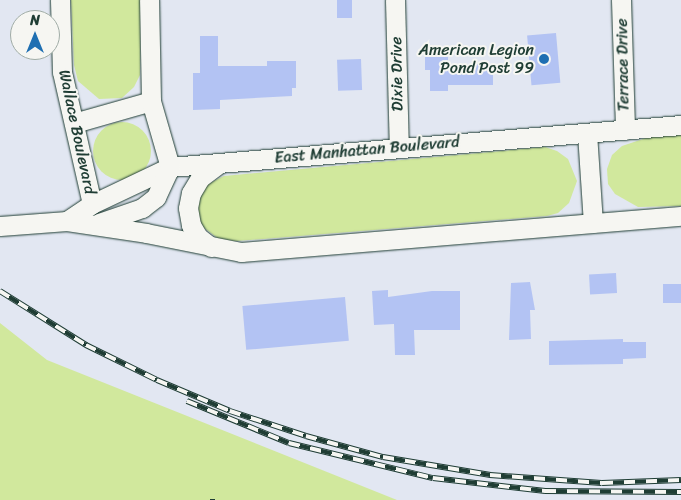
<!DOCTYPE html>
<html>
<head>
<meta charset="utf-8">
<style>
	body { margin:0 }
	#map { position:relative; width:681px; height:500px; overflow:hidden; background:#e2e7f2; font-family:Sriracha,sans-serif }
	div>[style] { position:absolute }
	.green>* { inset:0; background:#d1e89d }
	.round { border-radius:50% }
	.building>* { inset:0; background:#b3c3f3; transform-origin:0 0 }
	.path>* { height:3px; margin-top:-1.5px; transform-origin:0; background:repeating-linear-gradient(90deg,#1f3d34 0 5px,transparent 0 9px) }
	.roads { filter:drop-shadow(0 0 1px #1f3d34) drop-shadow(0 0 1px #1f3d34) }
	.minor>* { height:19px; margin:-9.5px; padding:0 9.5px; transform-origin:9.5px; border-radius:9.5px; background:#f6f6f2 }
	.rail>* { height:5.5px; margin-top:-2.75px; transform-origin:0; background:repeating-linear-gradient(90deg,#f6f6f2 0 11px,#1f3d34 0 22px); box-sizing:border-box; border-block:1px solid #1f3d34 }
	.dots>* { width:14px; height:14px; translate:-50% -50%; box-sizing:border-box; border:2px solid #f6f6f2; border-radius:50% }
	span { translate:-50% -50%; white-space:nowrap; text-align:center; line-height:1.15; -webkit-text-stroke:4px #f6f6f2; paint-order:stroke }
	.poi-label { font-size:16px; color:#1f3d34 }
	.right { translate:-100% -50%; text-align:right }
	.street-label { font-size:16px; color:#1f3d34 }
	.north { position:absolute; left:10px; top:10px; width:50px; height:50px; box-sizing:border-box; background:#f6f6f2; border:1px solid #a0aca6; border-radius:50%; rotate:0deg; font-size:14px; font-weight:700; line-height:20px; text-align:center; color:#1f3d34 }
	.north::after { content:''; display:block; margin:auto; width:18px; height:22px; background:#1f6fb2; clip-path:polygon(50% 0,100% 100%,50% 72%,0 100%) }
</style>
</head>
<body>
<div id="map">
	<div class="green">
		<i style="clip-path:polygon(71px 0,141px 0,140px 75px,134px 87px,122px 98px,99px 99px,78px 81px,74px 65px)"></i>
		<i class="round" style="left:93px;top:122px;width:58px;height:58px"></i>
		<i style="clip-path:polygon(681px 135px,681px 206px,638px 207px,615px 194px,608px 184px,607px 169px,612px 155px,622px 146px,649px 137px)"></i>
		<i style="clip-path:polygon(545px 147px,557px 151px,568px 159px,577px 181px,569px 203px,558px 213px,547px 216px,237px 241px,220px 240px,199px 224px,196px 199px,202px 187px,224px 176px)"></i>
		<i style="clip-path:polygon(0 323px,47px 360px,397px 500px,0 500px)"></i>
	</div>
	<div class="building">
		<i style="left:337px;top:0;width:15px;height:18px"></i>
		<i style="left:556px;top:33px;width:50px;height:29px;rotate:85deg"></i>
		<i style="clip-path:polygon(200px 36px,218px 36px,218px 66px,267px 66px,267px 61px,296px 61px,296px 88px,292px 88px,292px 96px,220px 100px,220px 109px,193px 110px,193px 73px,200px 73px)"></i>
		<i style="clip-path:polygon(425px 57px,448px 57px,448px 64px,493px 64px,493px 85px,448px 85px,448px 91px,430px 91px,430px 70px,425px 70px)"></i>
		<i style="left:361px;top:59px;width:31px;height:24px;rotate:88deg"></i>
		<i style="left:616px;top:273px;width:20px;height:27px;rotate:87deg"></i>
		<i style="clip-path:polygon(530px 282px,535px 310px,530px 310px,531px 339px,509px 340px,511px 283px)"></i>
		<i style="left:663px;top:284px;width:18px;height:19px"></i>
		<i style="clip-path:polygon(388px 290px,388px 297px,432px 291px,460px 291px,460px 330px,414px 330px,415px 355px,395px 355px,394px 324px,374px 325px,372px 291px)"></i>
		<i style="left:345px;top:297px;width:44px;height:103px;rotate:85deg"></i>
		<i style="clip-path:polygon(623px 339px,623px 342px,646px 342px,646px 358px,623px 359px,623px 364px,549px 365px,549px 341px)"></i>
	</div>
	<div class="path">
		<i style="left:210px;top:500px;width:9px"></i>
	</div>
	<div class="roads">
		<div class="minor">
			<i style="left:60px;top:0;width:72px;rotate:88.4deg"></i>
			<i style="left:62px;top:72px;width:135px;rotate:77.2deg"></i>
			<i style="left:395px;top:0;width:148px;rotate:88.5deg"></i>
			<i style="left:621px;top:0;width:130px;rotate:88.2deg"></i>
			<i style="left:74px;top:123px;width:80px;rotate:-15.9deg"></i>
			<i style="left:587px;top:133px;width:90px;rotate:86.2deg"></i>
			<i style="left:67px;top:221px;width:30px;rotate:-34deg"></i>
			<i style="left:92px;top:204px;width:86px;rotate:-25.4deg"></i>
			<i style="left:170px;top:167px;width:513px;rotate:-4.7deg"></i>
			<i style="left:99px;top:223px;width:46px;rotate:-19.2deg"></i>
			<i style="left:142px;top:208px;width:18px;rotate:-38deg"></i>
			<i style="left:156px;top:197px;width:33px;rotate:-65deg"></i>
			<i style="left:170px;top:167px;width:69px;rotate:-106.1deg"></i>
			<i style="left:151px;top:101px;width:101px;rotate:-91.1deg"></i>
			<i style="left:0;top:226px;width:67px;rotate:-4.3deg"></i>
			<i style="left:67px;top:221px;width:80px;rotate:8.6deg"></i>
			<i style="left:146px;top:233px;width:97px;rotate:11.3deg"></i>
			<i style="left:241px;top:252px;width:441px;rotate:-4.7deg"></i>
			<i style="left:211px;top:247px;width:16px;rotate:-142deg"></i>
			<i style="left:198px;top:237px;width:14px;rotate:-120deg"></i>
			<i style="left:191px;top:225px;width:17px;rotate:-100deg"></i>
			<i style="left:188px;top:208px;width:15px;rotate:-79deg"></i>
			<i style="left:191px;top:193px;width:17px;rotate:-59deg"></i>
			<i style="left:200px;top:178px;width:25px;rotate:-37deg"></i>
		</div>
	</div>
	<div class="rail">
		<i style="left:0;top:291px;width:102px;rotate:32.1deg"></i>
		<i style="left:86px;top:345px;width:79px;rotate:26.2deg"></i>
		<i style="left:157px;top:380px;width:79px;rotate:23deg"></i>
		<i style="left:230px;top:411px;width:80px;rotate:18.2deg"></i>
		<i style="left:306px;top:436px;width:80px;rotate:15.3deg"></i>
		<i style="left:383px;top:457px;width:109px;rotate:9.5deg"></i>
		<i style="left:490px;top:475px;width:112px;rotate:4.1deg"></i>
		<i style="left:602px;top:483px;width:79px;rotate:-2.2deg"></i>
		<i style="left:187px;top:401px;width:110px;rotate:22.4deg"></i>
		<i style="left:289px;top:443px;width:148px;rotate:13.7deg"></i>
		<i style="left:433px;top:478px;width:113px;rotate:6.6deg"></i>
		<i style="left:545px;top:491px;width:136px;rotate:0.4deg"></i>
	</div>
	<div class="dots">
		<i style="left:544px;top:59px;background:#1f6fb2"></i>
	</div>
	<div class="poi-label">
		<span class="right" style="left:534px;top:59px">American Legion<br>Pond Post 99</span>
	</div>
	<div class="street-label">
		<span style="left:623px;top:65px;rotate:-91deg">Terrace Drive</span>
		<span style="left:397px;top:74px;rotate:-91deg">Dixie Drive</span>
		<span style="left:77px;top:132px;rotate:78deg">Wallace Boulevard</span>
		<span style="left:367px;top:150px;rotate:-5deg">East Manhattan Boulevard</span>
	</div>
	<div class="north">N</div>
</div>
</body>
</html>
